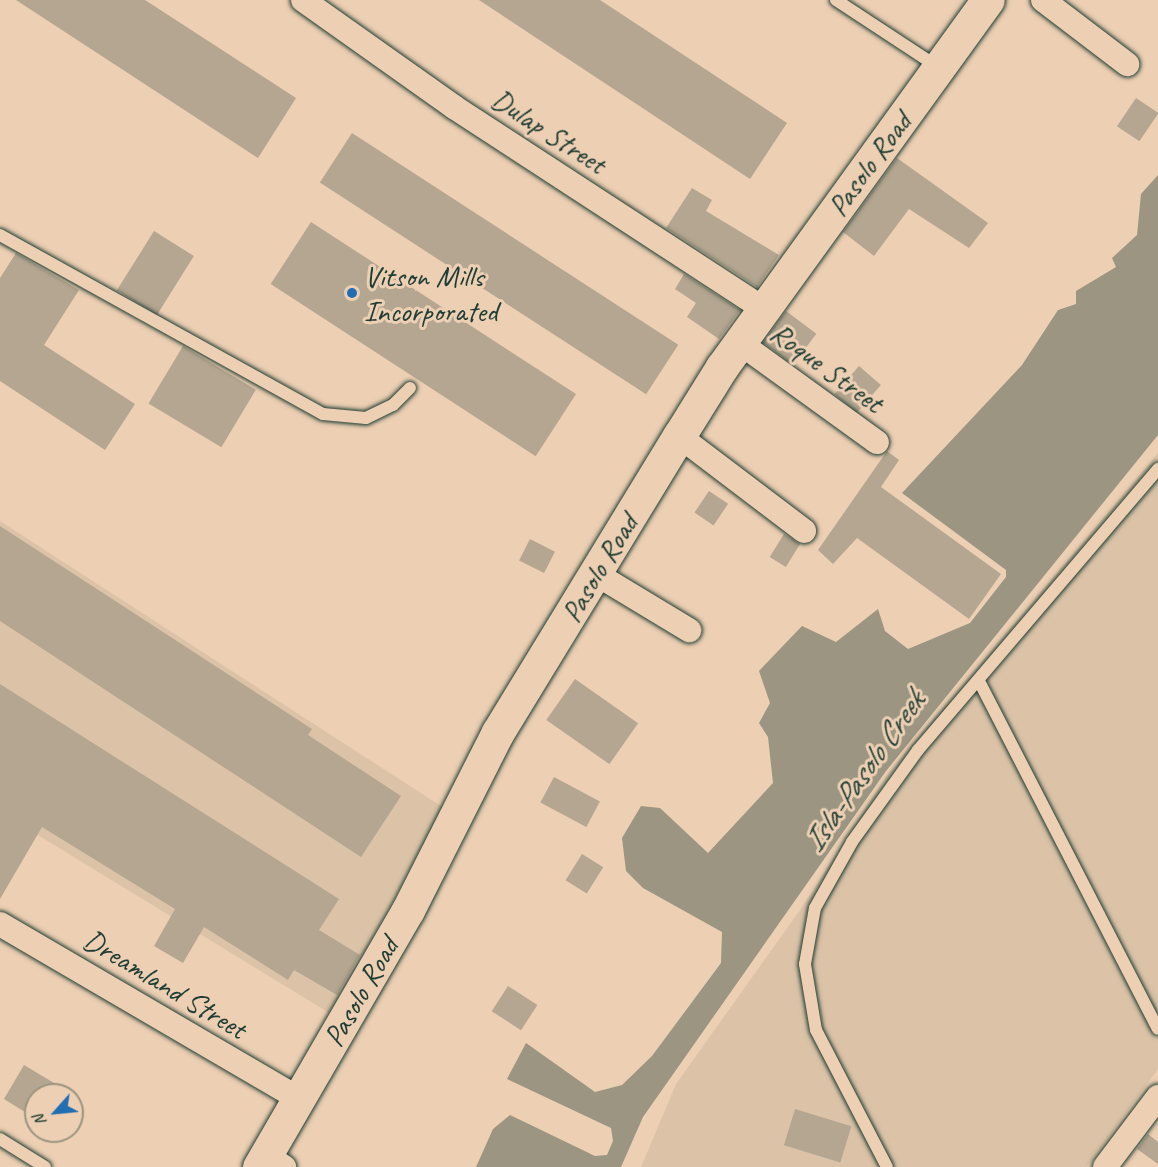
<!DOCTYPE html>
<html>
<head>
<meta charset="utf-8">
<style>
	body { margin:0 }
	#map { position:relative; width:1158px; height:1167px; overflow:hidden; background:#edcfb3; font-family:Caveat,sans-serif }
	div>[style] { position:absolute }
	.built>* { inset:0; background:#dcc3a8 }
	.water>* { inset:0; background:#9b9581 }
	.building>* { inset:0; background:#b4a690; transform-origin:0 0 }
	.roads { filter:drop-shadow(0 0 2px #1f3d34) drop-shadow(0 0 2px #1f3d34) }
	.lane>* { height:12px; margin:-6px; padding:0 6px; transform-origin:6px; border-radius:6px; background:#edcfb3 }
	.street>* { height:24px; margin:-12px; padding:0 12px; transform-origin:12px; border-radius:12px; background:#edcfb3 }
	.secondary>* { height:33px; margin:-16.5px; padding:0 16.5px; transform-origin:16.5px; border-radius:16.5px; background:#edcfb3 }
	.dots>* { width:16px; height:16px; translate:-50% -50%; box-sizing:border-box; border:3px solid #edcfb3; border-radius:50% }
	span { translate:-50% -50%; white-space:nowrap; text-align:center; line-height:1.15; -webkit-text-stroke:6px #edcfb3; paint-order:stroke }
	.street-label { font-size:30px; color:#1f3d34 }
	.poi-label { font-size:30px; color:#1f3d34 }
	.left { translate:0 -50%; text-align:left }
	.water-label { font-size:32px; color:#2b463c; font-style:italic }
	.north { position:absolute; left:24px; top:1083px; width:60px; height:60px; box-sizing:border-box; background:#edcfb3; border:2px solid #9b9580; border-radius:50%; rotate:243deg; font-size:16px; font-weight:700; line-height:24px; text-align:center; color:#1f3d34 }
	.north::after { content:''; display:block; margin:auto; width:21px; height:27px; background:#1f6fb2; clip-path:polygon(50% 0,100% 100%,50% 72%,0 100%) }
</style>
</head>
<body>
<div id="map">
	<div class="built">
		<i style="clip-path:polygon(1158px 453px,1158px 1069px,1087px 1167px,641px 1167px,676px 1084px,800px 910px,889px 772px)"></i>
		<i style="clip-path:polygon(0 521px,444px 808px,331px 1014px,0 812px)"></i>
	</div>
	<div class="water">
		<i style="clip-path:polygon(1158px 175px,1158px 435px,886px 771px,643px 1117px,621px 1167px,476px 1167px,493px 1129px,510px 1115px,595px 1156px,607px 1155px,613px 1141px,611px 1128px,507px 1079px,526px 1043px,595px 1092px,622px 1085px,652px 1056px,721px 963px,722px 932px,643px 888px,626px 871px,622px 838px,641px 806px,660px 808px,708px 853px,773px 783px,768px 737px,759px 723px,770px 703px,759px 671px,802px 626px,836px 642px,878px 609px,885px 631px,908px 649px,970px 623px,1006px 577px,1006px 570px,902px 493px,1022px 365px,1058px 310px,1076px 304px,1076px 291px,1116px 267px,1112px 258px,1137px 235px,1141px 194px)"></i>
	</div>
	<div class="building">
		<i style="clip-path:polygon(16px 0,145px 0,296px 98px,258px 158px)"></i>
		<i style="clip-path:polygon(479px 0,600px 0,787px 123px,750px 179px)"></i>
		<i style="left:1136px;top:98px;width:27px;height:34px;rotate:34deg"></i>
		<i style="left:352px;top:133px;width:389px;height:59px;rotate:33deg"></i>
		<i style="clip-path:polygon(897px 158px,988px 223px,969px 248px,909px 209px,874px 256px,843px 232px)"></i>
		<i style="clip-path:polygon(692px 188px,712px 200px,706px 211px,779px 255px,757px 287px,666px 228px)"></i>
		<i style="left:311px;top:222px;width:316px;height:74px;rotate:33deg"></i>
		<i style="left:154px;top:231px;width:47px;height:70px;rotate:32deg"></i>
		<i style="clip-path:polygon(16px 253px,79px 290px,44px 345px,135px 404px,105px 450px,0 381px,0 278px)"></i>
		<i style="clip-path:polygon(684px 274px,740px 310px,719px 339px,687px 317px,696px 303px,675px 289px)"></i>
		<i style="left:786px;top:311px;width:38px;height:39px;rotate:37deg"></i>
		<i style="left:183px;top:346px;width:85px;height:67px;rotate:31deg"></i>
		<i style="left:859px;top:366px;width:29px;height:37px;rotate:41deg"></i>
		<i style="clip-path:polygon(887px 451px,899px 460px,881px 487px,1001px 574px,969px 619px,857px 538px,833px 564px,818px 550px)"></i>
		<i style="left:709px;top:491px;width:23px;height:26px;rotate:34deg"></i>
		<i style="clip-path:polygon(0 526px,312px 729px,308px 735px,401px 796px,361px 857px,0 621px)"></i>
		<i style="left:784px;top:534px;width:19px;height:27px;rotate:32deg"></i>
		<i style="left:530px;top:539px;width:28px;height:24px;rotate:27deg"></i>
		<i style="left:575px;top:679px;width:77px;height:50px;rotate:35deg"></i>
		<i style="clip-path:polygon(0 684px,339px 899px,319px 930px,360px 955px,337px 995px,294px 970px,288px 980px,204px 927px,183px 963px,154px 946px,175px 909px,42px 827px,0 899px)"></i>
		<i style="left:554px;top:777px;width:52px;height:29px;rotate:28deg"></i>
		<i style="left:582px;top:854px;width:25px;height:31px;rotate:32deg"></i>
		<i style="left:508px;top:986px;width:35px;height:30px;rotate:33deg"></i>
		<i style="clip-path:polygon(24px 1065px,74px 1095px,36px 1095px,36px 1119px,4px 1099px)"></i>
		<i style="left:795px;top:1109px;width:59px;height:38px;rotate:17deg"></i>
		<i style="clip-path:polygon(1148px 1134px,1158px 1142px,1158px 1164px,1137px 1149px)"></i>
	</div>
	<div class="roads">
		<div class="lane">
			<i style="left:836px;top:0;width:122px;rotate:33.3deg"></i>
			<i style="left:0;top:235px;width:369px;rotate:29deg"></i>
			<i style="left:323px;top:414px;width:43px;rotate:5.3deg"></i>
			<i style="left:366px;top:418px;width:30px;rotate:-26deg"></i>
			<i style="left:393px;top:405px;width:24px;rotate:-45deg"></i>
			<i style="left:979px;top:681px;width:391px;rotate:62.8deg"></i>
			<i style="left:0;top:1139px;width:53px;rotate:31.9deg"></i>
			<i style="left:887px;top:1167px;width:154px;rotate:-117.4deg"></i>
			<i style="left:816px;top:1030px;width:67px;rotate:-99.5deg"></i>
			<i style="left:805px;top:964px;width:57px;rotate:-79.9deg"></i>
			<i style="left:815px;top:908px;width:76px;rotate:-60.7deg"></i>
			<i style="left:852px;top:842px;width:113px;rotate:-54.3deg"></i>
			<i style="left:918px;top:750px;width:370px;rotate:-49.5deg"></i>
		</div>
		<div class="street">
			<i style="left:303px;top:0;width:185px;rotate:35.3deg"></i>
			<i style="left:454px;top:107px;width:370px;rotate:33.1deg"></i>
			<i style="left:1043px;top:0;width:106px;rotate:37.3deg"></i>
			<i style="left:740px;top:343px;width:169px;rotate:35.9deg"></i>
			<i style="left:679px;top:436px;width:157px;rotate:37.2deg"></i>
			<i style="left:596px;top:574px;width:109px;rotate:31.1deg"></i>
			<i style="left:0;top:924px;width:346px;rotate:30.3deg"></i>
			<i style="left:266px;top:1155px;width:22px;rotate:34deg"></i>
			<i style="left:1105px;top:1167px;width:88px;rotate:-52.9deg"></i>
		</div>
		<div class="secondary">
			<i style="left:259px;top:1167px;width:297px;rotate:-59.9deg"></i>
			<i style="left:408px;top:910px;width:199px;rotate:-63.2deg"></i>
			<i style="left:498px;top:732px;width:347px;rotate:-58.6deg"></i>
			<i style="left:679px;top:436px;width:81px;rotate:-58.1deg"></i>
			<i style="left:722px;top:367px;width:453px;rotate:-54.1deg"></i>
		</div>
	</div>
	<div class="dots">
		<i style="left:352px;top:293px;background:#1f6fb2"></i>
	</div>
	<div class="street-label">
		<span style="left:549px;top:131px;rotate:33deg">Dulap Street</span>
		<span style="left:869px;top:164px;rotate:-54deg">Pasolo Road</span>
		<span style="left:827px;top:367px;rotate:36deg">Roque Street</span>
		<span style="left:599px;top:568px;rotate:-59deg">Pasolo Road</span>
		<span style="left:165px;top:984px;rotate:31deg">Dreamland Street</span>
		<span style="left:361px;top:992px;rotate:-60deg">Pasolo Road</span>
	</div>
	<div class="poi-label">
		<span class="left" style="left:364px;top:293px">Vitson Mills<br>Incorporated</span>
	</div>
	<div class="water-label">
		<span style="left:864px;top:772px;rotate:-55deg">Isla-Pasolo Creek</span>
	</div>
	<div class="north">N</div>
</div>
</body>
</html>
